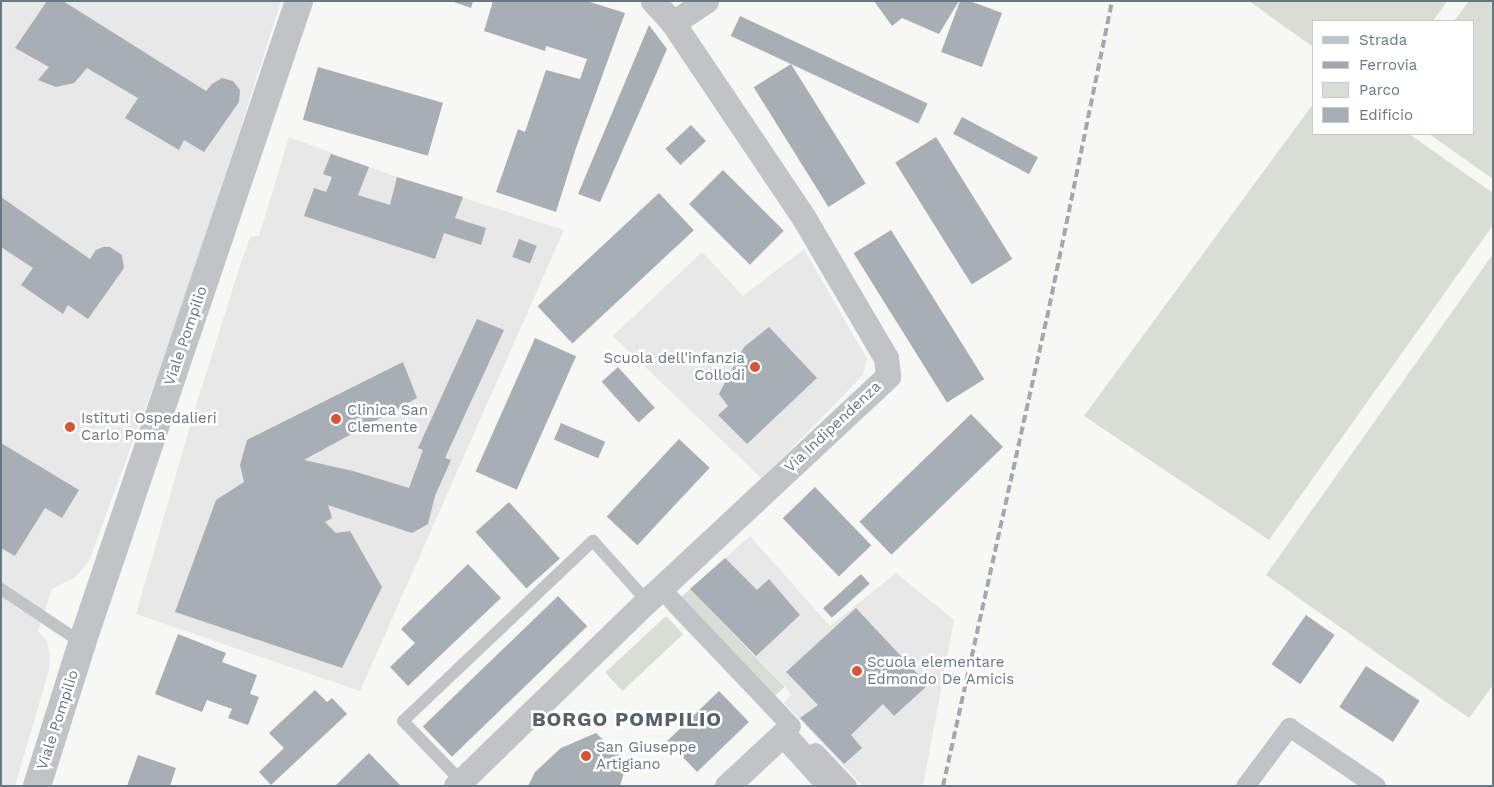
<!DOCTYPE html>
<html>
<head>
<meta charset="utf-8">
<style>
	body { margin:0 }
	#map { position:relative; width:1494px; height:787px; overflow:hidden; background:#f7f7f4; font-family:"Work Sans",sans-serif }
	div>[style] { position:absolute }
	.built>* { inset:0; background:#e7e8e7 }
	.green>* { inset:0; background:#d9ddd5; transform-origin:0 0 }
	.building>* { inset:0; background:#a8afb4; transform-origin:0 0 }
	.service>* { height:12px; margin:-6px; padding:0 6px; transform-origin:6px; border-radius:6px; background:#c0c4c7 }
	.pedestrian>* { height:19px; margin:-9.5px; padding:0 9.5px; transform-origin:9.5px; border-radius:9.5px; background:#c0c4c7 }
	.minor>* { height:25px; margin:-12.5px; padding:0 12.5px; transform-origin:12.5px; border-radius:12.5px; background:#c0c4c7 }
	.tertiary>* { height:28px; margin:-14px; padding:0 14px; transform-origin:14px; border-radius:14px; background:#c0c4c7 }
	.rail>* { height:4px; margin-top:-2px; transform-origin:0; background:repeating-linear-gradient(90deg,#a2a8ac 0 8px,transparent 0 12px) }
	.dots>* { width:14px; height:14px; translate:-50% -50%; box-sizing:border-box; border:2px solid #fff; border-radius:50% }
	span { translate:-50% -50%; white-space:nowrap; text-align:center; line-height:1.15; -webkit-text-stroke:5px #fff; paint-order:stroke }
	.street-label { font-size:15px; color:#687882 }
	.poi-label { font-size:15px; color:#687882 }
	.right { translate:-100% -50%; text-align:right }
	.left { translate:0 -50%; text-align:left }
	.district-label { font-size:20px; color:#566168; font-weight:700; letter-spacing:1px }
	.frame { position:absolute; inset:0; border:2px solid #687882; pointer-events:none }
	.legend { position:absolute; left:1312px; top:20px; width:162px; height:115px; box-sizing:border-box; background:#fff; border:1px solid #c3c9cd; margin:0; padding:6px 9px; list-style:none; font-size:15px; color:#687882 }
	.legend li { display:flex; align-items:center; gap:10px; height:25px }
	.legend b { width:25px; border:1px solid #c3c9cd }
</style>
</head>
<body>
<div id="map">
	<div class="built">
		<i style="clip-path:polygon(1px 1px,281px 1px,188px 292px,89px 561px,75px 577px,52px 589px,38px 631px,47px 641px,50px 655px,49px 670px,15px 786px,1px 786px)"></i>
		<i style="clip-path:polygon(289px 137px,397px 177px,564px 230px,360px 691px,136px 614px,194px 412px,237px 275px,250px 237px,259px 236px)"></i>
		<i style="clip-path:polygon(804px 249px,867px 359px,863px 375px,762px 479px,613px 336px,702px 252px,743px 296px)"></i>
		<i style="clip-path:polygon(750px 536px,830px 626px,896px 573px,954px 620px,923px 786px,863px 786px,784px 703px,791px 695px,785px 686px,690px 589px)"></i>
	</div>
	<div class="green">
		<i style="clip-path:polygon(1249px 1px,1447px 1px,1433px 21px,1313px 21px,1313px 47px)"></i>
		<i style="clip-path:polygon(1469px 1px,1493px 1px,1493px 179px,1429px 134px,1473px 134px,1473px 21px,1454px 21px)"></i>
		<i style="clip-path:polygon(1313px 104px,1313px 134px,1409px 134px,1493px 193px,1493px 225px,1269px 540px,1084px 416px)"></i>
		<i style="clip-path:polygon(1493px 254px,1493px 685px,1469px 718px,1266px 575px)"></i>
		<i style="left:690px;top:589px;width:136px;height:31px;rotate:46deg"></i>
		<i style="left:666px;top:616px;width:25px;height:83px;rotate:47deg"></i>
	</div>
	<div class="building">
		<i style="clip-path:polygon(47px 1px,63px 1px,206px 91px,212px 84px,222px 78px,233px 81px,240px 90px,239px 102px,204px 152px,184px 140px,179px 150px,125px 118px,138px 98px,87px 68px,74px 83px,56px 87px,38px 80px,49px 67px,15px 48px)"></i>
		<i style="clip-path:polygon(451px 1px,473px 1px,471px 8px)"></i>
		<i style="clip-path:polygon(493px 1px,587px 1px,625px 13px,576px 148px,556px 212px,496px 192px,518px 129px,525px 132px,546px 70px,580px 79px,587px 59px,546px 46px,545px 51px,484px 31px)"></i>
		<i style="clip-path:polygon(874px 1px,959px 1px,939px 34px,902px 18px,892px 26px)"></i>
		<i style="clip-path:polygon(960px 1px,970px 1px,1002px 13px,982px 67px,941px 52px)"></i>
		<i style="left:740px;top:16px;width:207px;height:22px;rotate:25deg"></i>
		<i style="clip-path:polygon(649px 25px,667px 49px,600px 202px,578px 194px)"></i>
		<i style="left:791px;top:64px;width:141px;height:44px;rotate:58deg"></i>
		<i style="left:318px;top:67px;width:130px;height:55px;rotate:16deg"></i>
		<i style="left:962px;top:117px;width:86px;height:19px;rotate:28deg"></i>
		<i style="left:691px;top:125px;width:22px;height:35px;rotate:47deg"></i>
		<i style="left:936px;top:137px;width:144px;height:48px;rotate:58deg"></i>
		<i style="clip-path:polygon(331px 154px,369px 167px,358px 195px,390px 205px,397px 177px,463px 197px,455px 218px,486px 228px,481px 245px,444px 233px,435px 259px,304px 216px,314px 188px,326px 192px,329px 185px,332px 177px,323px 174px)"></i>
		<i style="left:723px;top:170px;width:86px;height:48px;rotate:45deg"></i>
		<i style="left:659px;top:193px;width:51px;height:166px;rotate:47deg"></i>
		<i style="clip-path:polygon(1px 197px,90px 259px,96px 250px,103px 247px,110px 247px,122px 255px,124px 268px,88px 319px,68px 305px,63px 314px,21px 285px,33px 268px,1px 247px)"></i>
		<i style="left:891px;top:230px;width:176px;height:44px;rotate:58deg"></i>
		<i style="left:519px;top:239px;width:19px;height:19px;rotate:21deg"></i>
		<i style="clip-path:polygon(477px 319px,504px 330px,445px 458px,451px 460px,435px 496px,428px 524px,412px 533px,328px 505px,332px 518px,325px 522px,336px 533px,350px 531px,382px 587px,342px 668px,175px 612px,216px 500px,244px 482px,240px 465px,247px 440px,403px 362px,417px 398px,304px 460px,353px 471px,409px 488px,423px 450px,418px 448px)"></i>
		<i style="clip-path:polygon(769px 327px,817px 378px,747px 444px,718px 415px,728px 406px,719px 394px,744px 347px)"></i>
		<i style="left:535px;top:338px;width:45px;height:146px;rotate:24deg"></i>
		<i style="left:618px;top:367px;width:55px;height:22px;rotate:48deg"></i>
		<i style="left:971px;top:414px;width:46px;height:155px;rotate:46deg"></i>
		<i style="left:561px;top:423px;width:48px;height:18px;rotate:23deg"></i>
		<i style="left:679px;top:439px;width:42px;height:106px;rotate:43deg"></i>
		<i style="clip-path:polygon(1px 443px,79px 490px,62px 518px,45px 508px,15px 556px,1px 548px)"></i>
		<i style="left:815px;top:487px;width:81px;height:45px;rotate:46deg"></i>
		<i style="left:509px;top:502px;width:76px;height:45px;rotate:48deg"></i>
		<i style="clip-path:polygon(725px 558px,757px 590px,769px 579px,800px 615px,756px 656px,690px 589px)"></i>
		<i style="clip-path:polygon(468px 564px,501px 598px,408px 686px,390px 667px,415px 643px,401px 629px)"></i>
		<i style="left:861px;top:574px;width:13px;height:51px;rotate:48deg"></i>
		<i style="left:558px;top:596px;width:42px;height:188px;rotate:46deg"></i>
		<i style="clip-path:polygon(856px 608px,928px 685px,894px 716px,883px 704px,851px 735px,862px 748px,844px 764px,800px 718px,818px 705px,786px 672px)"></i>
		<i style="left:1306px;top:615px;width:35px;height:60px;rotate:35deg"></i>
		<i style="clip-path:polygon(178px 634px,226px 653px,222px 662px,257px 675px,250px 694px,259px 697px,248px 725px,228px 718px,232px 709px,207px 700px,202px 712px,155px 694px)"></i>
		<i style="left:1366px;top:666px;width:64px;height:49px;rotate:33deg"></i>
		<i style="clip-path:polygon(315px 690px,327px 702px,332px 698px,347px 714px,271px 785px,259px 772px,284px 748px,269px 733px)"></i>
		<i style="left:719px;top:691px;width:43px;height:72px;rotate:46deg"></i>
		<i style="clip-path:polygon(596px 733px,627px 763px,620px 786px,528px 786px,535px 772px,561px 748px)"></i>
		<i style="clip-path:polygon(369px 753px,400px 785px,335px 786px)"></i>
		<i style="clip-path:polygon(138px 755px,176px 768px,170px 786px,127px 786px)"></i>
	</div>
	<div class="service">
		<i style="left:1px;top:589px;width:97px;rotate:33.7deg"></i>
		<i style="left:461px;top:781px;width:83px;rotate:-134deg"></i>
		<i style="left:403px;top:721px;width:262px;rotate:-43.5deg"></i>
		<i style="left:593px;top:541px;width:81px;rotate:48deg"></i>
	</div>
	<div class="pedestrian">
		<i style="left:668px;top:596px;width:179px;rotate:46.6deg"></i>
		<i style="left:815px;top:752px;width:47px;rotate:46.7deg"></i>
		<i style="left:1245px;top:786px;width:74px;rotate:-53.3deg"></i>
		<i style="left:1289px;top:727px;width:105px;rotate:34.1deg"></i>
	</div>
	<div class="minor">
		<i style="left:673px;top:23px;width:40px;rotate:-34deg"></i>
		<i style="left:456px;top:786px;width:266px;rotate:-44.1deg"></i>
		<i style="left:647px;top:601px;width:330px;rotate:-43deg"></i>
		<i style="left:888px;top:376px;width:18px;rotate:-96deg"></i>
		<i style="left:886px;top:358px;width:162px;rotate:-120.4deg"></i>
		<i style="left:804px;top:218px;width:235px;rotate:-123.9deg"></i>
		<i style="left:673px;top:23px;width:30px;rotate:-132deg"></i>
		<i style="left:727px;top:786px;width:76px;rotate:-42.9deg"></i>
		<i style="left:783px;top:734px;width:70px;rotate:47.9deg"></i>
	</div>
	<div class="tertiary">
		<i style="left:37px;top:786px;width:150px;rotate:-72.5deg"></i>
		<i style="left:82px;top:643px;width:678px;rotate:-71.32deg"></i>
	</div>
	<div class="rail">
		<i style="left:943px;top:786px;width:479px;rotate:-77.5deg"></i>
		<i style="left:1047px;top:318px;width:324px;rotate:-78.4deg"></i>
	</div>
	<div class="dots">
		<i style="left:755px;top:367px;background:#d45537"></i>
		<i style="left:336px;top:419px;background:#d45537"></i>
		<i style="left:70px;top:427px;background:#d45537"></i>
		<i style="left:857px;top:671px;background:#d45537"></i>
		<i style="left:586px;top:756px;background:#d45537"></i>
	</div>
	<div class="street-label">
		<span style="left:186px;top:336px;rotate:-71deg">Viale Pompilio</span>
		<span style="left:833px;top:427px;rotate:-43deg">Via Indipendenza</span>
		<span style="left:58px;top:720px;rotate:-72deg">Viale Pompilio</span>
	</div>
	<div class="poi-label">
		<span class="right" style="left:745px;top:367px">Scuola dell'infanzia<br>Collodi</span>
		<span class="left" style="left:347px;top:419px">Clinica San<br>Clemente</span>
		<span class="left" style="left:81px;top:427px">Istituti Ospedalieri<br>Carlo Poma</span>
		<span class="left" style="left:867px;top:671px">Scuola elementare<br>Edmondo De Amicis</span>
		<span class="left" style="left:596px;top:756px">San Giuseppe<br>Artigiano</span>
	</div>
	<div class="district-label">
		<span style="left:627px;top:719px">BORGO POMPILIO</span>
	</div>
	<div class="frame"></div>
	<ul class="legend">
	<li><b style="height:6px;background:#c0c4c7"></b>Strada</li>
	<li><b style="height:6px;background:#a2a8ac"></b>Ferrovia</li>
	<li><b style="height:14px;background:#d9ddd5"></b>Parco</li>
	<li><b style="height:14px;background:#a8afb4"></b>Edificio</li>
	</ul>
</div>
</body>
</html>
